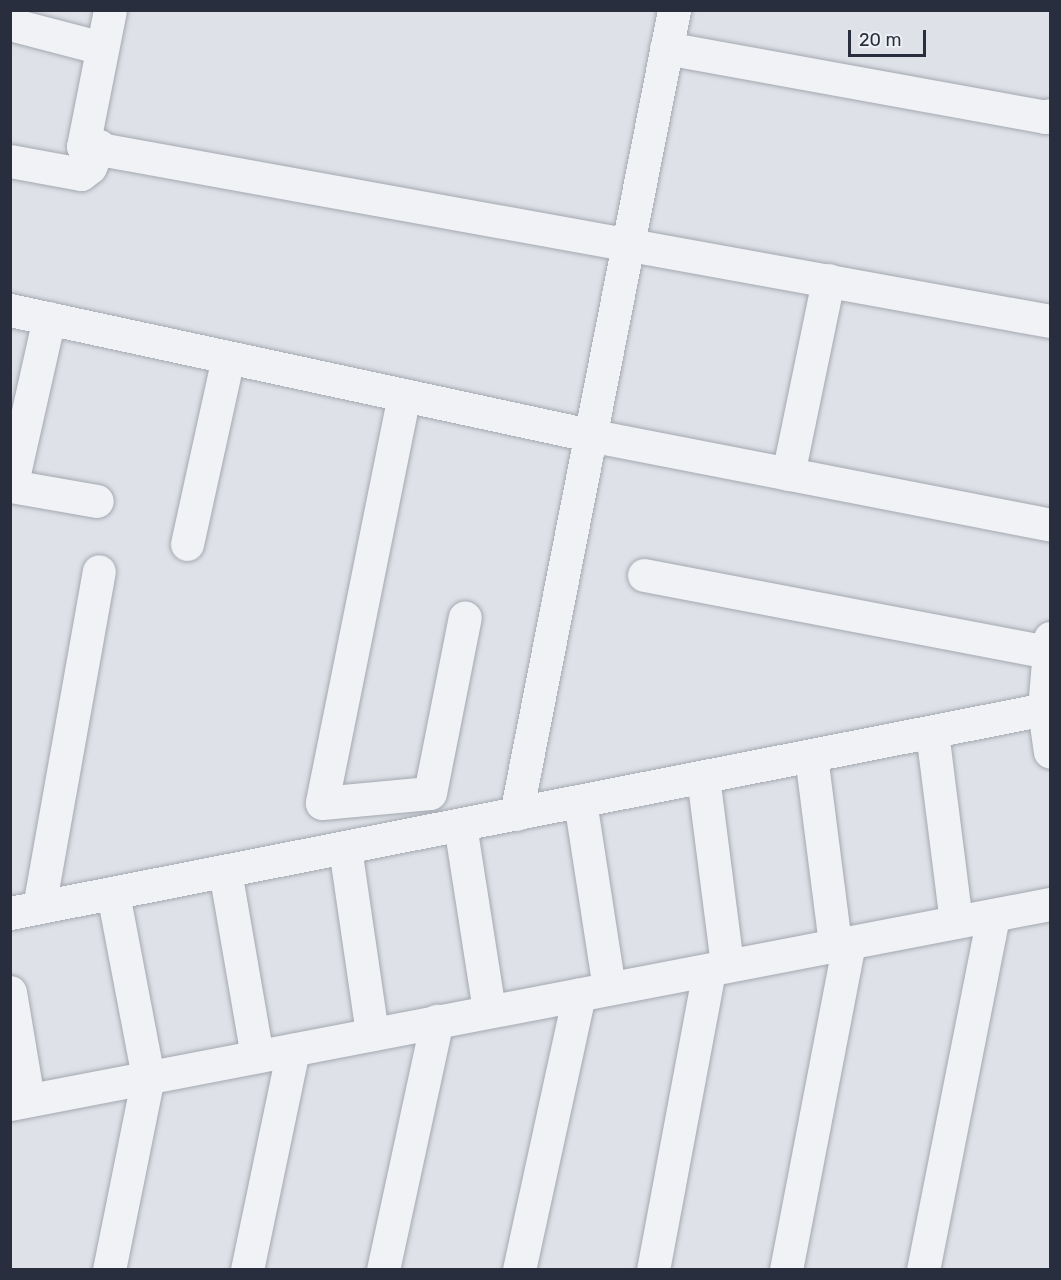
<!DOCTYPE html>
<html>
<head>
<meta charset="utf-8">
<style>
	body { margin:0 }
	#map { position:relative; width:1061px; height:1280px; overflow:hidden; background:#dee1e7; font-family:Rubik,sans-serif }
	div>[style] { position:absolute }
	.roads { filter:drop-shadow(0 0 2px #a4a8b1) drop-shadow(0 0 2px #a4a8b1) }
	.minor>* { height:33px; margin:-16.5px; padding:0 16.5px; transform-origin:16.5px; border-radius:16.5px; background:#f1f2f6 }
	span { translate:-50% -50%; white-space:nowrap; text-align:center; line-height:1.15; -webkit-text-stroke:5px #edf0f5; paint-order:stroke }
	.frame { position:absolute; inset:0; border:12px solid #282e3d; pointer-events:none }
	.scale { position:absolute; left:848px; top:30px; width:78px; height:27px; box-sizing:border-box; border:3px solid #282e3d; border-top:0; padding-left:8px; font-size:18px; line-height:21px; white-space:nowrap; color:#282e3d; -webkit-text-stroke:4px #edf0f5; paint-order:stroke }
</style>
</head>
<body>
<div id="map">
	<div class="roads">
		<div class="minor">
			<i style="left:110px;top:10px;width:139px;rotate:101.2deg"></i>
			<i style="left:83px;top:146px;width:983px;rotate:10.26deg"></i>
			<i style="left:10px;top:24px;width:95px;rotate:14.6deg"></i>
			<i style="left:666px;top:48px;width:385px;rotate:10.3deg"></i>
			<i style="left:1045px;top:117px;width:5px;rotate:-22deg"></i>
			<i style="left:10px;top:161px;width:72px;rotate:10.4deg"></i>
			<i style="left:81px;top:174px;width:11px;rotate:-38deg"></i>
			<i style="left:90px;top:167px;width:23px;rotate:-67deg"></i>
			<i style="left:10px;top:310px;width:592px;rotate:12.18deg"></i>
			<i style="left:589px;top:435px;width:470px;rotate:11deg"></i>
			<i style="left:49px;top:318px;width:172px;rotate:102.7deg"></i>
			<i style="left:11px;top:486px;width:87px;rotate:9.9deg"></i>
			<i style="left:404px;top:395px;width:416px;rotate:101.4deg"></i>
			<i style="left:322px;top:803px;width:108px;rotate:-5.3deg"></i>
			<i style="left:430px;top:793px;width:179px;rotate:-78.8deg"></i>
			<i style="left:788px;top:474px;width:198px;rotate:-78.3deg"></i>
			<i style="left:187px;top:544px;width:191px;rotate:-77.6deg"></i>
			<i style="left:644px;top:575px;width:411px;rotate:10.8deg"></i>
			<i style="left:1050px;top:638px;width:72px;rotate:94.8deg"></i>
			<i style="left:1044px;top:710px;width:42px;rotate:81.9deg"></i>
			<i style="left:932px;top:732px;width:191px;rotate:82.8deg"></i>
			<i style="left:811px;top:756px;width:190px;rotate:82.7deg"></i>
			<i style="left:703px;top:777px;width:190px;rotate:82.7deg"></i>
			<i style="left:580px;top:801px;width:189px;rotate:81.2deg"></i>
			<i style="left:516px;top:814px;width:819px;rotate:-78.88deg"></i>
			<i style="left:460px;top:825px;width:188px;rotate:81.1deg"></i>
			<i style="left:345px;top:848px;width:188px;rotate:81.7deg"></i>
			<i style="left:225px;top:871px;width:188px;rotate:80.2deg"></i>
			<i style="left:39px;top:907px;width:341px;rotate:-79.9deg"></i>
			<i style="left:10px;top:913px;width:1060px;rotate:-11.15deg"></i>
			<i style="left:10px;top:992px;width:109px;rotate:80.5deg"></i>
			<i style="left:10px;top:1104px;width:1059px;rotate:-10.89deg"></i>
			<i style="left:109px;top:1270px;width:197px;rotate:-78.6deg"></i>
			<i style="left:148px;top:1077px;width:187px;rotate:-100.8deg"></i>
			<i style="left:247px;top:1270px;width:225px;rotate:-78.2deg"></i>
			<i style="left:383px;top:1270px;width:255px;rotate:-77.8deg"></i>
			<i style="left:519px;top:1270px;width:282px;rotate:-77.7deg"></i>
			<i style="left:653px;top:1270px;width:303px;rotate:-79.4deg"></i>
			<i style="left:786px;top:1270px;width:334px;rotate:-79.1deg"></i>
			<i style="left:923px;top:1270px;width:360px;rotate:-78.8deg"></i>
		</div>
	</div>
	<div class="frame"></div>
	<div class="scale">20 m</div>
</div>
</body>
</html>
